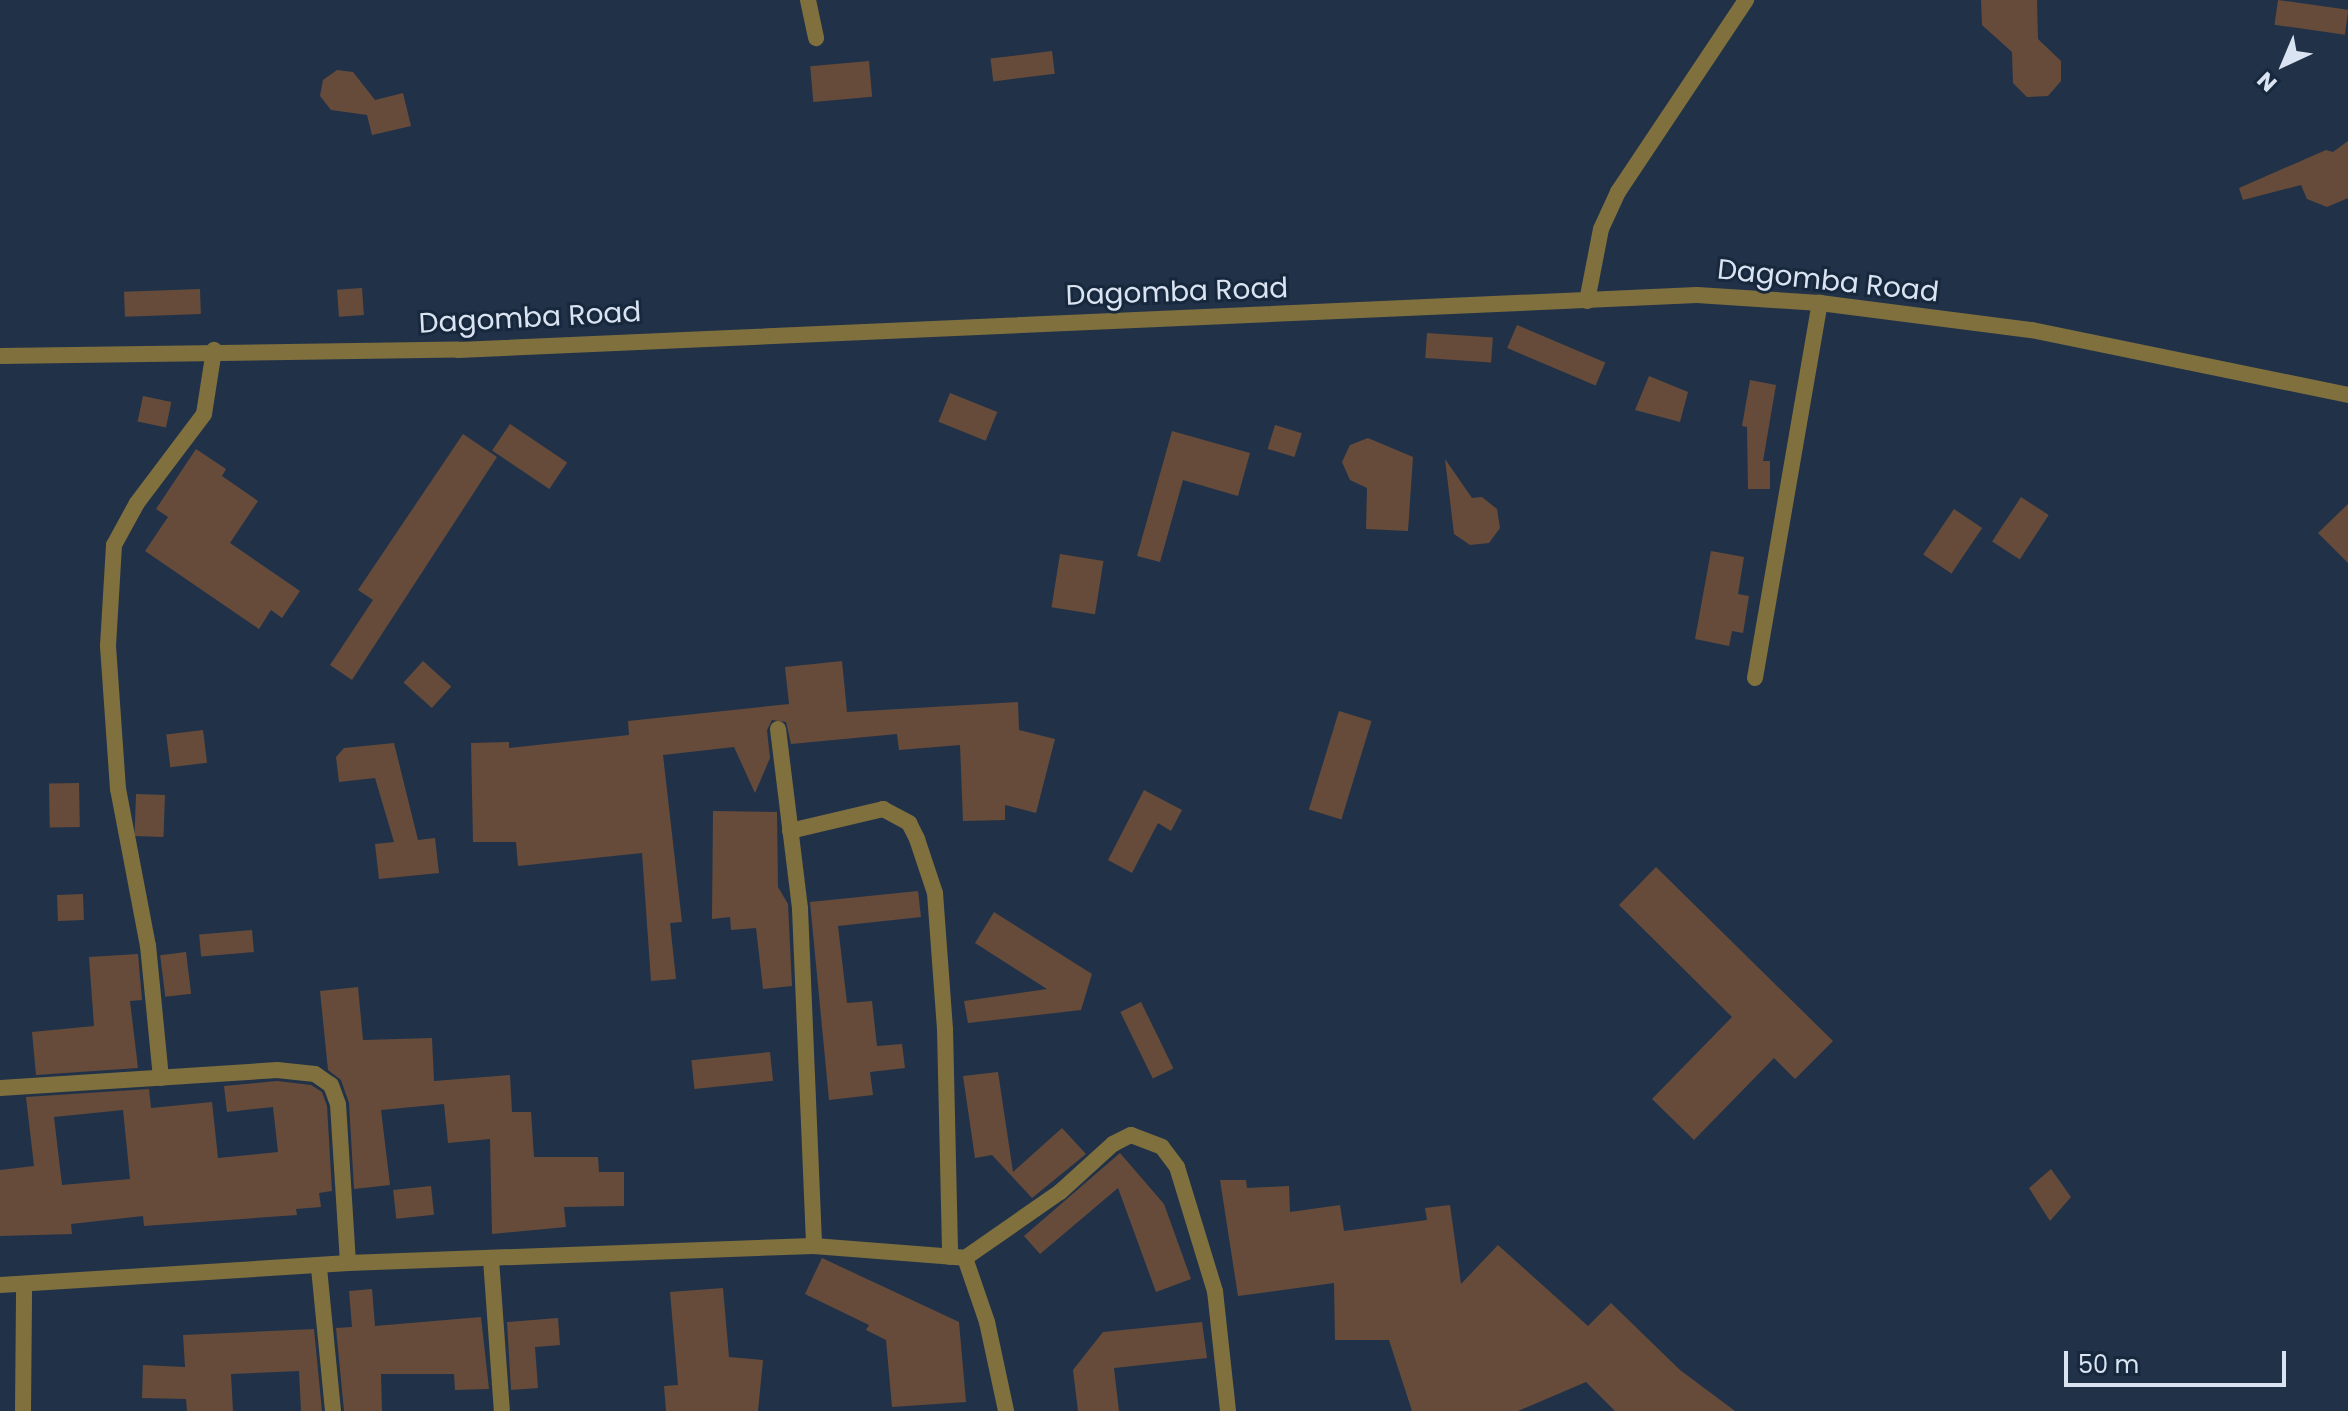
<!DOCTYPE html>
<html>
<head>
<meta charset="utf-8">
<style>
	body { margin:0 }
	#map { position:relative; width:2348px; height:1411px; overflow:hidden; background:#213248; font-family:Poppins,sans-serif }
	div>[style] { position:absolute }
	.building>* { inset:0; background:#664b3a; transform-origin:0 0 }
	.minor>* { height:16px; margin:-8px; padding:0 8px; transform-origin:8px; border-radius:8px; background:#80703e }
	.tertiary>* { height:16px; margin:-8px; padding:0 8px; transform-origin:8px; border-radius:8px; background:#80703e }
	span { translate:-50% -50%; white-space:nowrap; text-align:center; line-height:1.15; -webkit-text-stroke:6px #17283d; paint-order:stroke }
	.street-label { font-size:28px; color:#d9e3f2 }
	.north { position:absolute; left:2244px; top:24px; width:80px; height:80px; -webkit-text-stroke:6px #17283d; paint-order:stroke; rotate:224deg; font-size:22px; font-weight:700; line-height:32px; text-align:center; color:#d9e3f2 }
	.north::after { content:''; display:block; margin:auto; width:28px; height:36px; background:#d9e3f2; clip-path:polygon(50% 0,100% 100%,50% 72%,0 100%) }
	.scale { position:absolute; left:2064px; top:1351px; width:222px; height:36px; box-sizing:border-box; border:4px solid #d9e3f2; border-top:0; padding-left:10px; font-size:24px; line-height:28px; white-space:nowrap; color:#d9e3f2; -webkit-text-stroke:6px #17283d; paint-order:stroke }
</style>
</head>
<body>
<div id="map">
	<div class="building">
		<i style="clip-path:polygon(1981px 0,2037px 0,2038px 39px,2061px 61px,2061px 81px,2048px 96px,2027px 97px,2013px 83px,2012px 52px,1982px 25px)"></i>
		<i style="left:2278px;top:0;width:71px;height:25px;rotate:8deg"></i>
		<i style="left:1052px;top:51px;width:23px;height:62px;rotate:83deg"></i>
		<i style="left:869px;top:61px;width:36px;height:59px;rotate:85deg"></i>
		<i style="clip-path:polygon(337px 70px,353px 72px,375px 100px,403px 93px,411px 126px,372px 135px,367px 115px,331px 110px,320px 96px,323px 80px)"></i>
		<i style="clip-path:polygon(2348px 141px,2348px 198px,2327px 207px,2307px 199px,2301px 185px,2243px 200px,2239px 188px,2326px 150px,2333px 152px)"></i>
		<i style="left:362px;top:288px;width:27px;height:25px;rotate:86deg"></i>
		<i style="left:200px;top:289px;width:25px;height:76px;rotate:88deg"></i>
		<i style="left:1517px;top:325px;width:96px;height:25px;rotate:23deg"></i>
		<i style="left:1427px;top:333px;width:66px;height:25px;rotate:4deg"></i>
		<i style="clip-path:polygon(1649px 376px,1688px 392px,1680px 422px,1635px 410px)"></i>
		<i style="clip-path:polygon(1750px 380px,1776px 385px,1763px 461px,1770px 461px,1770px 489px,1748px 489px,1747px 427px,1742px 426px)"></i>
		<i style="left:950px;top:393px;width:51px;height:31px;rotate:22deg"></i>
		<i style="left:143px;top:396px;width:29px;height:26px;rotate:12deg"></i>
		<i style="left:510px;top:424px;width:69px;height:32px;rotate:34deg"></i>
		<i style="left:1275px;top:425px;width:28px;height:25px;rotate:17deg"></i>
		<i style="clip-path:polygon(1172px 431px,1250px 453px,1238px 496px,1183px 480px,1160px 562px,1137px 556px)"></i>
		<i style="clip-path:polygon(463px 434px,497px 457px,352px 680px,330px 665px,373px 600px,358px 590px)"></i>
		<i style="clip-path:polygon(1368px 438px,1413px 457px,1408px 531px,1366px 529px,1367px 488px,1350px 480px,1342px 462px,1350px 445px)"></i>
		<i style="clip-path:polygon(196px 449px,226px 469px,222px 476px,258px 501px,230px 543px,300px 591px,282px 618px,271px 610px,259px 629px,145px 551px,168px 517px,156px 509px)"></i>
		<i style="clip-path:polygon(1445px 459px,1472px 498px,1482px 497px,1497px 509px,1500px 528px,1489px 543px,1470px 545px,1454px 534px)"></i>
		<i style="left:2021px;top:497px;width:33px;height:53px;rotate:33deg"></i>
		<i style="clip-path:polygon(2348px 504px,2348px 563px,2318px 533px)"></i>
		<i style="left:1954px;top:509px;width:34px;height:55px;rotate:34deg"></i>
		<i style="clip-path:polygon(1711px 551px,1744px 557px,1738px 594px,1749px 596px,1743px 633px,1732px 631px,1729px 646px,1695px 639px)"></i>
		<i style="left:1060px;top:554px;width:44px;height:54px;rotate:9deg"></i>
		<i style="left:423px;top:661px;width:38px;height:29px;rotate:42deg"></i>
		<i style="clip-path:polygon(842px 661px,847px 712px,1018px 702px,1019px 730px,1055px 739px,1036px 813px,1005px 805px,1005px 820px,963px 821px,960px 745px,899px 750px,897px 734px,791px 744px,786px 722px,772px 720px,767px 730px,770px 758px,755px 793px,734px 747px,663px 755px,682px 922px,670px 923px,676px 979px,651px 981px,642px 853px,518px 866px,516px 842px,473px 842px,471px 743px,509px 742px,509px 748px,629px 735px,628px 721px,789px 704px,785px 667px)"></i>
		<i style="left:1339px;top:711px;width:34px;height:103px;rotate:17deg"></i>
		<i style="left:203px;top:730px;width:33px;height:37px;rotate:83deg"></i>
		<i style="clip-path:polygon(394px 743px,418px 840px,435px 838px,439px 873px,379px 879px,375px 844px,394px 842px,375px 778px,339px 782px,336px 757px,344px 748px)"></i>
		<i style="left:79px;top:783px;width:44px;height:30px;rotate:89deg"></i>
		<i style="clip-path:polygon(1144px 790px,1182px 810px,1171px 831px,1158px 823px,1132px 873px,1108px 860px)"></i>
		<i style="left:136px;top:794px;width:29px;height:42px;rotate:2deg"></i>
		<i style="clip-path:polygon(713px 811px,777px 812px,778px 887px,788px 904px,792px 986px,763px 989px,756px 928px,731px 930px,730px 917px,712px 919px)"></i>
		<i style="clip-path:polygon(1656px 867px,1833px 1041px,1795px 1079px,1774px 1058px,1694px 1140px,1652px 1099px,1732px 1017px,1619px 905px)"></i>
		<i style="clip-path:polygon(918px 891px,921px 917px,838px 926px,847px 1003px,872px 1001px,877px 1046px,902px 1044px,905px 1068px,870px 1072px,873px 1095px,829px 1100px,810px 902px)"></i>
		<i style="left:83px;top:894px;width:26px;height:26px;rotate:88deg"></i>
		<i style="clip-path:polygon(994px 912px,1092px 974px,1081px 1010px,968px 1023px,964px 1001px,1047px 989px,975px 943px)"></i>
		<i style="left:252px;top:930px;width:22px;height:53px;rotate:85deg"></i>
		<i style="left:186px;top:952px;width:42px;height:26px;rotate:83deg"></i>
		<i style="clip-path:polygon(138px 954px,142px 1000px,130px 1001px,138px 1068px,36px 1075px,32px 1032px,94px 1026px,89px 957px)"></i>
		<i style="clip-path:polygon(358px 987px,363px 1040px,432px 1038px,434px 1081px,510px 1075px,512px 1112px,531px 1112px,534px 1157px,598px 1157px,599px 1172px,624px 1172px,624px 1206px,564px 1207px,566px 1227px,492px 1234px,490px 1139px,448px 1143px,444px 1104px,381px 1110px,390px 1185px,354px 1189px,349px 1103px,341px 1080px,328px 1070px,320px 991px)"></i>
		<i style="left:1141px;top:1002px;width:74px;height:23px;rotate:64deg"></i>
		<i style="left:770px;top:1052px;width:29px;height:79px;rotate:84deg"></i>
		<i style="clip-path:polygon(998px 1072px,1013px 1172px,1062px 1128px,1086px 1154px,1032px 1198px,992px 1155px,975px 1158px,963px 1076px)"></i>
		<i style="clip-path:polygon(evenodd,277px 1081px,311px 1085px,322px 1092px,327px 1106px,332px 1191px,319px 1193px,321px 1207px,296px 1209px,297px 1215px,144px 1226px,143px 1216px,71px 1224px,72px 1234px,0 1236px,0 1170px,34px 1166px,26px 1097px,149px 1089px,151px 1108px,212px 1102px,218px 1158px,278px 1152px,273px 1107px,227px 1112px,224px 1086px,277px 1081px,123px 1110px,130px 1179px,62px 1185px,54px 1117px,123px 1110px)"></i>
		<i style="clip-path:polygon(1120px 1153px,1164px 1204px,1191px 1279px,1156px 1292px,1118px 1188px,1040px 1254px,1024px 1236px)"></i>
		<i style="clip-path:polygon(2051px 1169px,2071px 1197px,2050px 1221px,2029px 1188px)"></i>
		<i style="clip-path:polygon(1220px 1180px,1246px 1180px,1247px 1188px,1289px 1186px,1290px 1212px,1340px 1205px,1344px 1231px,1427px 1220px,1425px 1208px,1450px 1205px,1461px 1284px,1498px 1245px,1588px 1326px,1611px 1303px,1680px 1370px,1735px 1411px,1615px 1411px,1586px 1382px,1518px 1411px,1412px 1411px,1389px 1340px,1335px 1340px,1334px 1283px,1238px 1296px)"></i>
		<i style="left:431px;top:1186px;width:29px;height:38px;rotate:84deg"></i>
		<i style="clip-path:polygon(822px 1258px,959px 1322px,966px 1402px,892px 1407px,886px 1340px,866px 1330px,869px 1325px,805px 1294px)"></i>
		<i style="clip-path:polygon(723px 1288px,729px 1357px,763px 1360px,758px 1411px,666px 1411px,664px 1386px,678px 1385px,670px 1292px)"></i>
		<i style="clip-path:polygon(372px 1289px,375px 1326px,481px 1317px,489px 1389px,455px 1390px,454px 1374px,381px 1374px,382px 1411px,344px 1411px,336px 1328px,352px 1327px,349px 1291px)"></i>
		<i style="clip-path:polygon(558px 1318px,560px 1345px,535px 1347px,538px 1388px,511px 1390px,507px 1322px)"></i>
		<i style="clip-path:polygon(1202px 1322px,1207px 1358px,1114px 1368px,1119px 1411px,1078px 1411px,1073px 1370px,1103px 1332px)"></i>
		<i style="clip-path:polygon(314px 1329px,322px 1411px,301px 1411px,299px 1371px,231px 1374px,233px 1411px,187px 1411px,186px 1399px,142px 1398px,143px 1365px,185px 1367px,183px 1335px)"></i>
	</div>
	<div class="minor">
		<i style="left:808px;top:0;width:39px;rotate:78deg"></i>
		<i style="left:1755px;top:678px;width:381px;rotate:-80.2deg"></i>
		<i style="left:778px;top:729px;width:181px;rotate:83deg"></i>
		<i style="left:800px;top:909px;width:337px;rotate:87.6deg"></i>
		<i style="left:790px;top:831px;width:96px;rotate:-13.3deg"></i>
		<i style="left:883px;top:809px;width:30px;rotate:28deg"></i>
		<i style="left:909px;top:823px;width:18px;rotate:63deg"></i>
		<i style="left:917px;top:839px;width:57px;rotate:71.6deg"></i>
		<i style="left:935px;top:893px;width:136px;rotate:85.8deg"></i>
		<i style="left:945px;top:1029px;width:228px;rotate:88.7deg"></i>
		<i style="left:161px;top:1078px;width:133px;rotate:-95.6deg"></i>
		<i style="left:148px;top:946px;width:160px;rotate:-100.8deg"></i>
		<i style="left:118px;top:789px;width:143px;rotate:-94deg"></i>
		<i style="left:108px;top:646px;width:101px;rotate:-86.6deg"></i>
		<i style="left:114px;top:545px;width:48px;rotate:-61.3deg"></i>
		<i style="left:137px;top:503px;width:111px;rotate:-53deg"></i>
		<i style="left:204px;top:414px;width:65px;rotate:-81.1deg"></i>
		<i style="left:0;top:1088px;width:278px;rotate:-3.7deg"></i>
		<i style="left:277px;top:1070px;width:38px;rotate:6deg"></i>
		<i style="left:315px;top:1074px;width:19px;rotate:35deg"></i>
		<i style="left:331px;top:1085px;width:20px;rotate:70deg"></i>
		<i style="left:338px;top:1104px;width:159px;rotate:86.4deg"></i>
		<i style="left:965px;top:1258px;width:116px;rotate:-34.8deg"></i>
		<i style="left:1060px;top:1192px;width:72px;rotate:-42.2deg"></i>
		<i style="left:1113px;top:1144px;width:20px;rotate:-27deg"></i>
		<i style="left:1131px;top:1135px;width:33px;rotate:21deg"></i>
		<i style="left:1162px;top:1147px;width:25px;rotate:53deg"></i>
		<i style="left:1177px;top:1167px;width:130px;rotate:73deg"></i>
		<i style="left:1215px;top:1291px;width:121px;rotate:83.8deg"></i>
		<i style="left:491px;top:1259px;width:152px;rotate:85.9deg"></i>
		<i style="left:319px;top:1268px;width:144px;rotate:84.4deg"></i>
		<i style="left:0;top:1285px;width:349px;rotate:-3.6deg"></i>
		<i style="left:348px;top:1263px;width:466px;rotate:-2.1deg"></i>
		<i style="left:814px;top:1246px;width:151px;rotate:4.5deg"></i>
		<i style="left:965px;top:1258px;width:68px;rotate:71deg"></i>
		<i style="left:987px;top:1322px;width:91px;rotate:77.9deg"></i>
		<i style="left:23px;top:1411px;width:125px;rotate:-89.5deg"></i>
	</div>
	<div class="tertiary">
		<i style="left:1587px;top:301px;width:73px;rotate:-79deg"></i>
		<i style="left:1601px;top:229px;width:41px;rotate:-65.3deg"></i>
		<i style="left:1618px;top:192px;width:231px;rotate:-56.3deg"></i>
		<i style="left:0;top:356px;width:458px;rotate:-0.8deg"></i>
		<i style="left:458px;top:350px;width:1240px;rotate:-2.54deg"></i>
		<i style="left:1697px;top:295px;width:123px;rotate:3.7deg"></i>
		<i style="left:1820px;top:303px;width:214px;rotate:7.3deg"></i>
		<i style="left:2032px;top:330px;width:323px;rotate:11.6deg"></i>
	</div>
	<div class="street-label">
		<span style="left:1828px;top:281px;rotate:6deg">Dagomba Road</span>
		<span style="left:1177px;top:292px;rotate:-2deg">Dagomba Road</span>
		<span style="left:530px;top:318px;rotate:-3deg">Dagomba Road</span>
	</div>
	<div class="north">N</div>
	<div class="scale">50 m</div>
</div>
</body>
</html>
